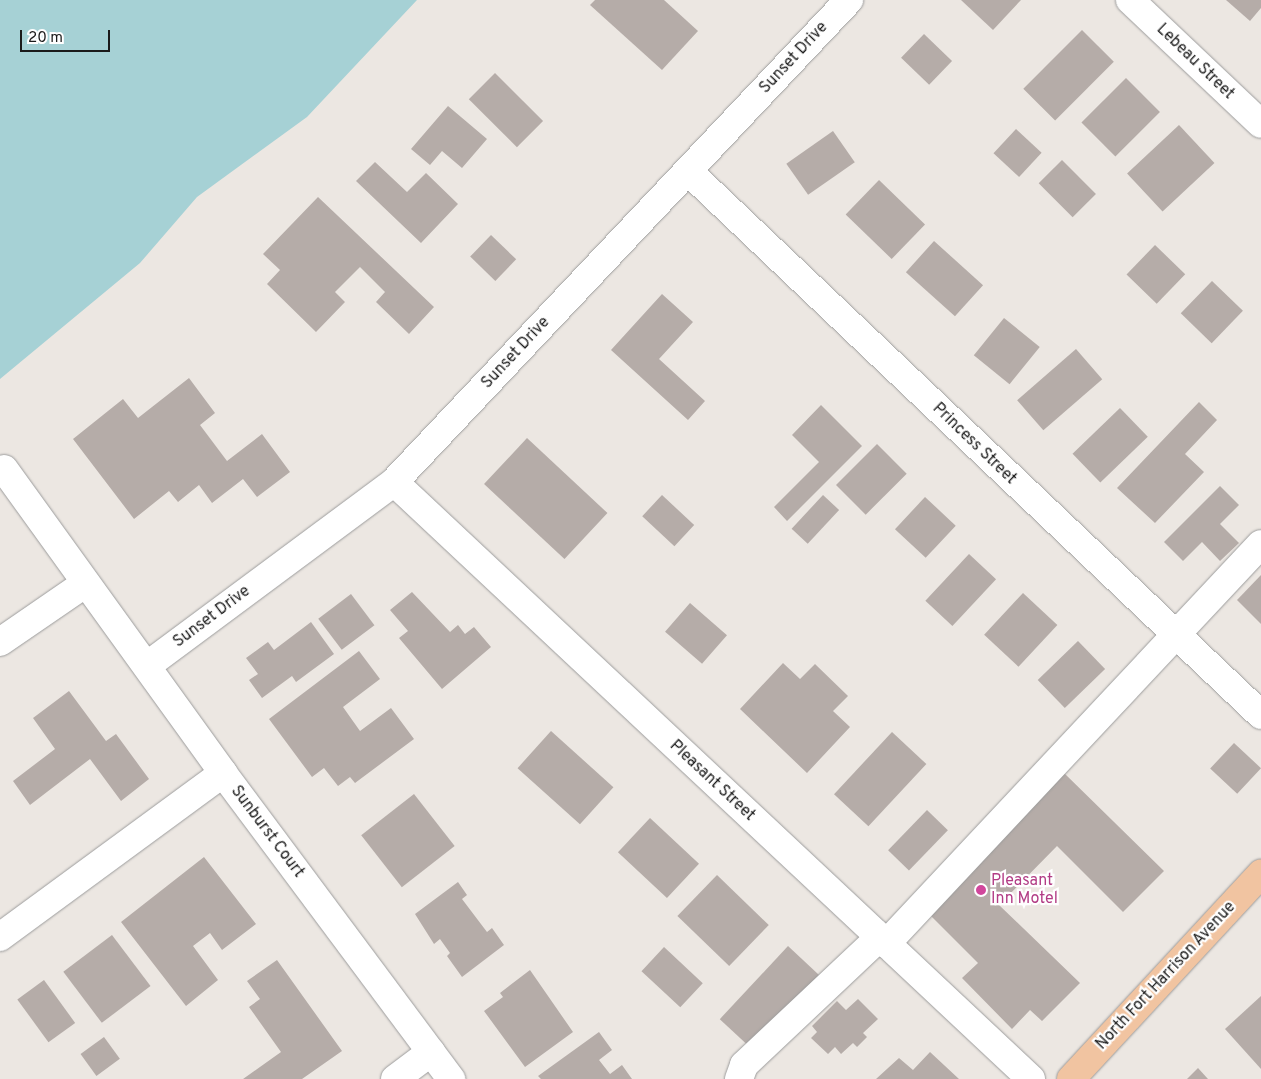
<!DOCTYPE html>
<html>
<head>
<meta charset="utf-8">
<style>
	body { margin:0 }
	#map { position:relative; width:1261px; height:1079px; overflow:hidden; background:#ece7e2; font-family:Overpass,sans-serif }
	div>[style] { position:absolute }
	.water>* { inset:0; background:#a6d1d5 }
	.building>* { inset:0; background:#b5aca8; transform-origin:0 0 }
	.roads { filter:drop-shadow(0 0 1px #9c9c9c) drop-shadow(0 0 1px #9c9c9c) }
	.minor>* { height:28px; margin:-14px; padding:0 14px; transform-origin:14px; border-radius:14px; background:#fff }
	.major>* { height:28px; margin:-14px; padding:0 14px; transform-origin:14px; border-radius:14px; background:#f1c4a1 }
	.dots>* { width:14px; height:14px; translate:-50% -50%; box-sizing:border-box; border:2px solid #fff; border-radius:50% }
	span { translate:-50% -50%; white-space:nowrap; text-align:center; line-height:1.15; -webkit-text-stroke:4.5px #fff; paint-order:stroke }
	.street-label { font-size:16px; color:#1b1b1b }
	.hotel-label { font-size:16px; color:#b23c85 }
	.left { translate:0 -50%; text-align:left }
	.scale { position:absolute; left:20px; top:30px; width:90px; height:22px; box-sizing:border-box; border:2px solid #1b1b1b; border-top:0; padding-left:6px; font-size:15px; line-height:18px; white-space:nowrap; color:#1b1b1b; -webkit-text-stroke:4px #fff; paint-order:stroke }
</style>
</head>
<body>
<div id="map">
	<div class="water">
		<i style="clip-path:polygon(0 0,417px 0,307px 117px,197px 197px,140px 263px,0 379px)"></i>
	</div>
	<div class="building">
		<i style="clip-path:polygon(595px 0,664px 0,698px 31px,662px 70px,590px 5px)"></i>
		<i style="clip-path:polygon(961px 0,1021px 0,993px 30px)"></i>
		<i style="clip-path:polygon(1226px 0,1261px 0,1261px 8px,1250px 21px)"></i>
		<i style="left:1082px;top:30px;width:45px;height:83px;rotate:45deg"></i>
		<i style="left:924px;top:34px;width:39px;height:33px;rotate:44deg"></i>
		<i style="left:495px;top:73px;width:68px;height:37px;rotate:45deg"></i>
		<i style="left:1126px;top:78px;width:48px;height:63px;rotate:45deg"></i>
		<i style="clip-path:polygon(448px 106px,487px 139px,462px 168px,442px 151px,430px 165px,411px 149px)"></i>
		<i style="left:1179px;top:125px;width:52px;height:71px;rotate:47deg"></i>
		<i style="left:1016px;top:129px;width:35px;height:33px;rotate:43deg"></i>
		<i style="left:833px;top:131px;width:38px;height:57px;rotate:55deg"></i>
		<i style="left:1062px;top:160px;width:48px;height:33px;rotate:45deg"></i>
		<i style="clip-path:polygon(375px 162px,407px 192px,426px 173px,458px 204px,421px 243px,356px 181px)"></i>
		<i style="left:879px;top:180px;width:64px;height:48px;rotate:44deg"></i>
		<i style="clip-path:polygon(318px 197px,434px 307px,409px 334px,376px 302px,385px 292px,360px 267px,335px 292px,345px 302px,316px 332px,267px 284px,280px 270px,263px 254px)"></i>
		<i style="left:491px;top:235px;width:35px;height:30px;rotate:44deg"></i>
		<i style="left:934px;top:241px;width:66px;height:42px;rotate:42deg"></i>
		<i style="left:1155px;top:245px;width:42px;height:41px;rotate:44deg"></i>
		<i style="left:1212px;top:281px;width:43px;height:45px;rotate:44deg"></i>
		<i style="clip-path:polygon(662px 294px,693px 322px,659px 359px,705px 401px,688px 420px,611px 350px)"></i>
		<i style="left:1004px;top:318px;width:46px;height:48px;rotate:39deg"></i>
		<i style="left:1076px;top:349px;width:40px;height:78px;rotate:49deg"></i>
		<i style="clip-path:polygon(189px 378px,215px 413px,200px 425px,227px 461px,262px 434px,290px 472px,257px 497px,243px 479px,212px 503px,199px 485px,178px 502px,169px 491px,134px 519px,73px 439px,123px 399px,138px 418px)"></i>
		<i style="clip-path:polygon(1199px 402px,1217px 420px,1185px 454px,1204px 472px,1155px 523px,1117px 488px)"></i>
		<i style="clip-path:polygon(821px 405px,862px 446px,787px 521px,774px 507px,819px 462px,792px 435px)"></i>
		<i style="left:1120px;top:408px;width:40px;height:66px;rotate:46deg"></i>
		<i style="left:527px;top:438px;width:110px;height:63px;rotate:43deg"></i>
		<i style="left:877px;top:444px;width:42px;height:58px;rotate:45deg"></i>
		<i style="clip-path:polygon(1220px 486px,1239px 505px,1220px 524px,1239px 543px,1220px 561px,1202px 542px,1183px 561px,1164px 542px)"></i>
		<i style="left:662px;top:495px;width:44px;height:29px;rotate:43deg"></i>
		<i style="left:823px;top:495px;width:22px;height:46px;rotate:43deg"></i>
		<i style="left:925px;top:497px;width:42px;height:44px;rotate:43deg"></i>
		<i style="left:969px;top:554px;width:37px;height:64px;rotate:43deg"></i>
		<i style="clip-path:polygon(1261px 575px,1261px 624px,1237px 600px)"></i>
		<i style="clip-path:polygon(412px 592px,450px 632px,458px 625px,465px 634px,474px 627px,491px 647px,442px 689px,399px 638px,408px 631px,390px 610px)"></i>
		<i style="left:1023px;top:593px;width:47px;height:57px;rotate:43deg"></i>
		<i style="left:351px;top:594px;width:39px;height:41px;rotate:53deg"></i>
		<i style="left:690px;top:603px;width:49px;height:38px;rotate:41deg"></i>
		<i style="clip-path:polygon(311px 622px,334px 654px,296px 682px,292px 676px,262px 698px,249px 680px,258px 674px,246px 658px,268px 642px,274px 650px)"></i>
		<i style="left:1078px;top:641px;width:39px;height:56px;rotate:46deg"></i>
		<i style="clip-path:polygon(359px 651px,380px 679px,343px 707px,360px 731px,391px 708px,414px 739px,355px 783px,350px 777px,338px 786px,324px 768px,312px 777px,269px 719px)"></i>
		<i style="clip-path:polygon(783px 663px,800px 679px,815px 664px,848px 696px,833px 711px,850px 727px,807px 773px,740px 709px)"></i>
		<i style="clip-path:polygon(69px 691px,106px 741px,116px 734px,149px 779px,121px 801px,90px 759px,30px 805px,13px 781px,55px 749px,33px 718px)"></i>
		<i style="left:551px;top:731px;width:84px;height:50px;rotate:42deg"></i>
		<i style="left:892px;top:732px;width:47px;height:85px;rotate:43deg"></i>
		<i style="left:1234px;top:743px;width:37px;height:35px;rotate:43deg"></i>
		<i style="clip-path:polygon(1063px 772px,1164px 871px,1123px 912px,1057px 846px,999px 905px,1080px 983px,1042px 1021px,1030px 1010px,1012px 1029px,962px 978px,978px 963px,927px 912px)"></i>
		<i style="left:414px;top:794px;width:66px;height:67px;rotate:52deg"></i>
		<i style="left:927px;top:810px;width:29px;height:56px;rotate:44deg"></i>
		<i style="left:650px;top:818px;width:67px;height:47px;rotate:43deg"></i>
		<i style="clip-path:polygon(204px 857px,256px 924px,222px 950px,210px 933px,193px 946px,218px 980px,186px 1006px,121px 922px)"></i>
		<i style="left:717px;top:875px;width:72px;height:57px;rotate:44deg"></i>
		<i style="clip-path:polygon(458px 882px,467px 895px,462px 899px,487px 932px,492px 928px,504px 945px,462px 977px,447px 956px,450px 953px,440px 939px,434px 944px,415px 914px)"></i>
		<i style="left:112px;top:935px;width:64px;height:61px;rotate:53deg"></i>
		<i style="left:788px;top:946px;width:45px;height:100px;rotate:43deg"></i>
		<i style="left:664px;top:947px;width:53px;height:33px;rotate:43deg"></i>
		<i style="clip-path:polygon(277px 960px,342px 1051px,302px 1079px,243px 1079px,281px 1052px,249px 1007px,260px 999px,247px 981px)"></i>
		<i style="clip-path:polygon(530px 970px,573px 1032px,525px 1067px,484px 1011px,503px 997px,500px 993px)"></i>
		<i style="left:44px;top:980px;width:53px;height:33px;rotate:54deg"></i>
		<i style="clip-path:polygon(1261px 996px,1261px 1069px,1225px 1029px)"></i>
		<i style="clip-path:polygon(858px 999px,878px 1019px,863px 1033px,867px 1037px,857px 1047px,853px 1043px,841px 1054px,835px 1047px,828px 1054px,811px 1038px,817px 1032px,812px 1026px,837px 1001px,846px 1010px)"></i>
		<i style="clip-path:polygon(599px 1032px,612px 1050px,599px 1060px,610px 1074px,622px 1065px,632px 1079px,541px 1079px,538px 1076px)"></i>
		<i style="left:104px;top:1037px;width:27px;height:29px;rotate:54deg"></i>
		<i style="clip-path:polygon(930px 1052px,959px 1079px,876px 1079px,899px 1058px,913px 1070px)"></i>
		<i style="clip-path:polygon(1198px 1068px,1208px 1079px,1187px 1079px)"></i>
	</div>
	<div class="roads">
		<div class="minor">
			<i style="left:1130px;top:0;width:180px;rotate:43.4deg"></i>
			<i style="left:688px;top:171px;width:790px;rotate:43.51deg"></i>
			<i style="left:4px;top:469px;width:375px;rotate:54.2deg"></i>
			<i style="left:223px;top:773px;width:382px;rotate:53.3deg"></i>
			<i style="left:394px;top:482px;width:873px;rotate:43.14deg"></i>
			<i style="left:0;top:642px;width:104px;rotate:-34.5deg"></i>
			<i style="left:148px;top:665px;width:307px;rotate:-36.6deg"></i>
			<i style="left:394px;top:482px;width:663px;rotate:-46.65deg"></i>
			<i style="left:0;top:937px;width:277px;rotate:-36.3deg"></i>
			<i style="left:886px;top:944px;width:548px;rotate:-46.85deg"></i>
			<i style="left:395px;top:1079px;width:45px;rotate:-36.9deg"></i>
			<i style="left:739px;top:1079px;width:15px;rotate:-70deg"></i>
			<i style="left:744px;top:1065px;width:185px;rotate:-43.3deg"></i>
		</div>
		<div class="major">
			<i style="left:1071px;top:1079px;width:280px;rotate:-47.2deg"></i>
		</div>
	</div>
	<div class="dots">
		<i style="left:981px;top:890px;background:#d1479c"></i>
	</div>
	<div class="street-label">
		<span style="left:794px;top:58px;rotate:-47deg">Sunset Drive</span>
		<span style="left:1195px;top:62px;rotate:44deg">Lebeau Street</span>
		<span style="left:516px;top:353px;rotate:-47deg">Sunset Drive</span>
		<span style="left:974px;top:444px;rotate:44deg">Princess Street</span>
		<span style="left:212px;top:617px;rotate:-37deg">Sunset Drive</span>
		<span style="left:712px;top:781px;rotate:43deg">Pleasant Street</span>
		<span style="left:267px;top:832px;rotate:53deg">Sunburst Court</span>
		<span style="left:1166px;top:976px;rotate:-47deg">North Fort Harrison Avenue</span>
	</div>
	<div class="hotel-label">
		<span class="left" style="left:991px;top:890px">Pleasant<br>Inn Motel</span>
	</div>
	<div class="scale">20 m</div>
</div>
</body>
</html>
